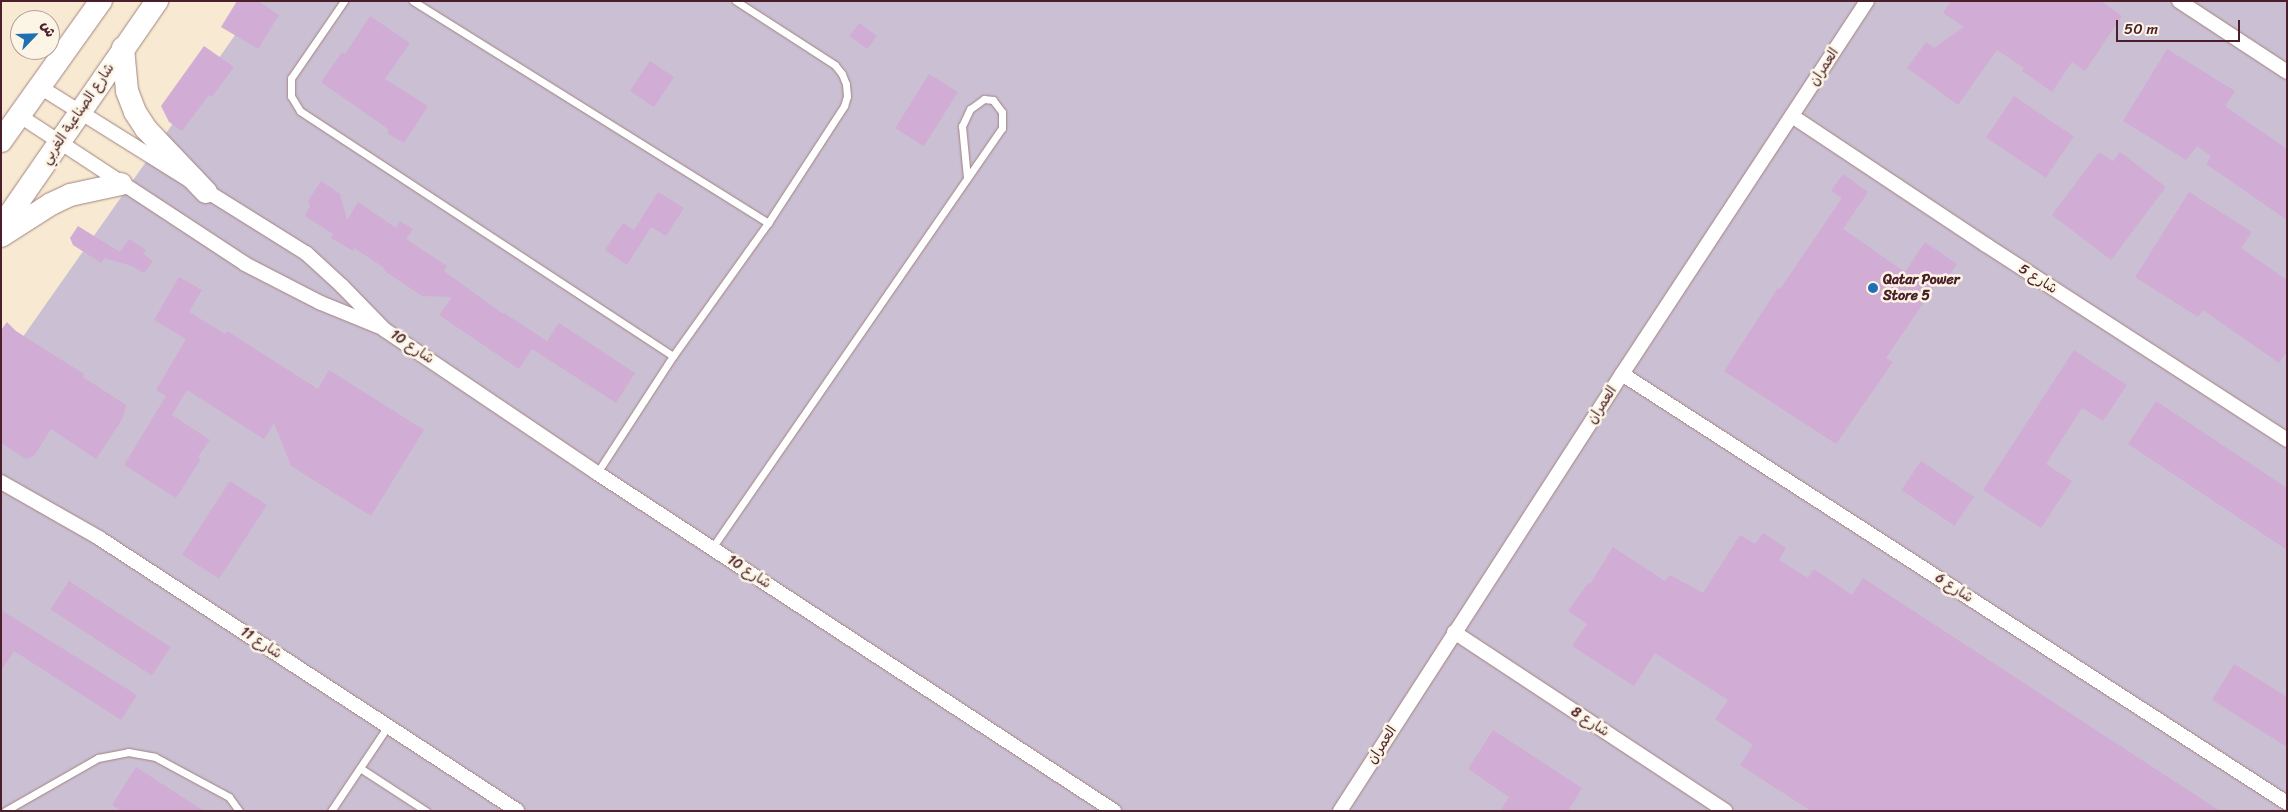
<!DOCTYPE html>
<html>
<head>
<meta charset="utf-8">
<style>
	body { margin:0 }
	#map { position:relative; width:2288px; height:812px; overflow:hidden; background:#f8e9d2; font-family:Sriracha,"Playpen Sans Arabic",sans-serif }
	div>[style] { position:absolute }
	.industrial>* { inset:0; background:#cbbfd4 }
	.building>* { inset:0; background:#d1add5; transform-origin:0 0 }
	.roads { filter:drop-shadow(0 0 1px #a1847e) drop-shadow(0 0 1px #a1847e) }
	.lane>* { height:7px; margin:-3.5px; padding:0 3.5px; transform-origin:3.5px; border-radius:3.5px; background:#fff }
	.street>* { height:14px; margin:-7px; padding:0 7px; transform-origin:7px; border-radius:7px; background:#fff }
	.primary>* { height:22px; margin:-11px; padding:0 11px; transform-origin:11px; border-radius:11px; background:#fff }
	.dots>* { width:14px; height:14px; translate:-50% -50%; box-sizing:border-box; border:2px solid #fcf5e5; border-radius:50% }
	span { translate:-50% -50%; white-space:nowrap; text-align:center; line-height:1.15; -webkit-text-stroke:5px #fcf5e5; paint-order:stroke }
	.street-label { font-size:14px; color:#4a1f2b }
	.poi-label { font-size:14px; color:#4a1f2b; font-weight:700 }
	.left { translate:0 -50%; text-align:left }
	.frame { position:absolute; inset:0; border:2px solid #4a1f2b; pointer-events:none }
	.north { position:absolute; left:10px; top:10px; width:50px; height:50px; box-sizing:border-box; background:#fcf5e5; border:1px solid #b59f9b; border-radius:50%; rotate:66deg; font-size:14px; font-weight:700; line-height:20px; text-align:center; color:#4a1f2b }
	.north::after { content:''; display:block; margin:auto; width:18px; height:22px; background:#1f6fb2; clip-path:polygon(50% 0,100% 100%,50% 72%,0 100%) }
	.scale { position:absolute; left:2116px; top:20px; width:124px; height:22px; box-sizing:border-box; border:2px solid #4a1f2b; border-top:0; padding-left:6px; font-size:15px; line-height:18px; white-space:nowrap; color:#4a1f2b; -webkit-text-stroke:4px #fcf5e5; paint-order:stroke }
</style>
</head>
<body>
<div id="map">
	<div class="industrial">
		<i style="clip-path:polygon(259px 1px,2287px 1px,2287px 811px,1px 811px,1px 368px)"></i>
	</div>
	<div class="building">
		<i style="clip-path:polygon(237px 1px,258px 1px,279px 15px,258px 49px,221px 27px)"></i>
		<i style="clip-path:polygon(1951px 1px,2101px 1px,2122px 16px,2085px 71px,2072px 62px,2052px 92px,2022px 71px,2024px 68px,1997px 50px,1958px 105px,1907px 68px,1926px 42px,1934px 48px,1964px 27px,1943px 13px)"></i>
		<i style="clip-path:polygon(370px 16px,410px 43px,385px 79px,428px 106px,404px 143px,388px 134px,388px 129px,321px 82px,342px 52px,345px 54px)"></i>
		<i style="left:859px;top:23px;width:22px;height:16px;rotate:36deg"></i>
		<i style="clip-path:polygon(204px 46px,234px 67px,212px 97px,209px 95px,182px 131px,169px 122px,161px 106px)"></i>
		<i style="clip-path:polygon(2167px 49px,2235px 91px,2225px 106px,2287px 149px,2287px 220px,2206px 164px,2211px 156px,2197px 146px,2186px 160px,2123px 121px)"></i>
		<i style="left:650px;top:61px;width:29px;height:36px;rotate:34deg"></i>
		<i style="left:929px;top:74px;width:34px;height:64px;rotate:32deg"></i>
		<i style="left:2014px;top:96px;width:72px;height:50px;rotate:34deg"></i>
		<i style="clip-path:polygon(2099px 152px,2113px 161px,2120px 152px,2166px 187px,2111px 260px,2052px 215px)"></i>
		<i style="clip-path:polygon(1843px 174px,1868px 192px,1843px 229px,1846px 231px,1905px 272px,1925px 242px,1957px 264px,1942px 286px,1937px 283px,1886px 358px,1893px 362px,1836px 444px,1724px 371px,1778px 288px,1780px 289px,1842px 198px,1831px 191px)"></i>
		<i style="clip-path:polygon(321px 181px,340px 194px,347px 220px,358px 202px,396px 228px,400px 221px,413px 229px,406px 239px,447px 266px,444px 271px,503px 314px,504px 313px,547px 341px,559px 323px,635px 373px,616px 403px,532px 349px,519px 369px,439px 315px,452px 297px,422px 296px,386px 272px,383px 267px,354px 248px,353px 251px,331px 238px,333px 234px,305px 216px,310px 206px,308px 201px)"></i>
		<i style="clip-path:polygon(658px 192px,684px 208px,666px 236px,651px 227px,627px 265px,605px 250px,623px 223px,634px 230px)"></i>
		<i style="clip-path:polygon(2189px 192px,2252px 232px,2241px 248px,2287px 280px,2287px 352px,2279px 363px,2203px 310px,2198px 317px,2135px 277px)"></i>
		<i style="clip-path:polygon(78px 226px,120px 252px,129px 239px,146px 250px,143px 254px,153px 261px,144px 273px,132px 266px,104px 258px,101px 263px,73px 245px,70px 238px)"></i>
		<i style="clip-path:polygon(179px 277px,202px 290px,189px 312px,225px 334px,227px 331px,318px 389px,329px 370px,424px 430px,371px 516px,291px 466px,274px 423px,264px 439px,187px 390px,172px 415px,210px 440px,198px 457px,201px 459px,176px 498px,124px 465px,166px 396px,156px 390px,186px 339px,154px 320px)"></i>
		<i style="clip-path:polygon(7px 322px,16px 331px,84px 374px,83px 377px,126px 405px,123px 418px,96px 459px,51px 429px,34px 456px,26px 459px,1px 443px,1px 330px)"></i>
		<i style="clip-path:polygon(2074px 350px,2127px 385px,2103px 421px,2082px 408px,2046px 464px,2072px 481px,2041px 528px,1983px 490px)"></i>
		<i style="clip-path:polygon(2156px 401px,2287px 488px,2287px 550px,2128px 444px)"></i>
		<i style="left:1921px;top:461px;width:64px;height:35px;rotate:34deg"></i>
		<i style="left:230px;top:481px;width:44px;height:88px;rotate:33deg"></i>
		<i style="clip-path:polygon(1763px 533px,1786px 548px,1779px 560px,1808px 578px,1814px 569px,1852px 595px,1863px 578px,2220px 811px,1811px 811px,1740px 765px,1753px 745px,1715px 719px,1728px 700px,1655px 653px,1634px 686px,1572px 646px,1587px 624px,1568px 611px,1588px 583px,1590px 584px,1613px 547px,1665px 581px,1670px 575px,1703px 593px,1740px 535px,1755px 544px)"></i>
		<i style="left:69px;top:581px;width:121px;height:34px;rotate:33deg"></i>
		<i style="clip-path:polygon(1px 610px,137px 695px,121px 720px,14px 651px,1px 671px)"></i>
		<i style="clip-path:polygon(2234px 664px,2287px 697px,2287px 747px,2212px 700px)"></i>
		<i style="clip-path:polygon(1493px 730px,1582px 788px,1568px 811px,1500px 811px,1509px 797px,1468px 769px)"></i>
		<i style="clip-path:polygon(136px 767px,204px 811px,121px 811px,112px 805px)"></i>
	</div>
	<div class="roads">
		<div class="lane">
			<i style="left:344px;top:1px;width:93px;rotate:124.5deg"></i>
			<i style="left:291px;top:78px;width:18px;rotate:90deg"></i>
			<i style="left:291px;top:96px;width:17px;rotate:59deg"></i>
			<i style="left:300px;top:111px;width:446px;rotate:33.3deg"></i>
			<i style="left:413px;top:1px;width:419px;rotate:32deg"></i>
			<i style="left:597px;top:473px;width:140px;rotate:-57deg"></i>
			<i style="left:673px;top:356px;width:163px;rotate:-54.5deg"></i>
			<i style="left:768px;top:223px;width:140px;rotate:-57deg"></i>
			<i style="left:844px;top:106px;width:10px;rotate:-73deg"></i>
			<i style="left:847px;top:96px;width:12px;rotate:-95deg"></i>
			<i style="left:846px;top:84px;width:11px;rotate:-112deg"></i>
			<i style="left:842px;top:74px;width:11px;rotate:-128deg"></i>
			<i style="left:835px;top:65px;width:118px;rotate:-147.1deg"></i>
			<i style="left:712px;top:548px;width:510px;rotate:-55.38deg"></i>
			<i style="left:1002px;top:128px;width:16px;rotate:-90deg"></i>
			<i style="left:1002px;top:112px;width:15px;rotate:-127deg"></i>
			<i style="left:993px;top:100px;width:9px;rotate:-174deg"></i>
			<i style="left:984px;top:99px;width:17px;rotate:144deg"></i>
			<i style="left:970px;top:109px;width:19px;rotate:115deg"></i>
			<i style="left:962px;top:126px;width:52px;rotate:84.5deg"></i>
			<i style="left:360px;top:768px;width:79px;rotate:33.1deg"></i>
			<i style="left:5px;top:811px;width:107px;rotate:-29.7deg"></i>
			<i style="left:98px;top:758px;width:31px;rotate:-11deg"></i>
			<i style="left:128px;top:752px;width:27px;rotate:10deg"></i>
			<i style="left:155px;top:757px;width:84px;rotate:28.4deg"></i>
			<i style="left:229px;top:797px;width:17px;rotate:54deg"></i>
			<i style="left:331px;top:811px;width:102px;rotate:-56.2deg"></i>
		</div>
		<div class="street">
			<i style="left:2179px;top:1px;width:129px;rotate:33.3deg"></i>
			<i style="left:40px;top:87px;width:314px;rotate:32deg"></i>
			<i style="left:306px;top:253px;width:49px;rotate:42.5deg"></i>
			<i style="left:342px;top:286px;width:62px;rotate:45.7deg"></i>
			<i style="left:385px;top:330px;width:256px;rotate:34deg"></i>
			<i style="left:597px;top:473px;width:618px;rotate:33.18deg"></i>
			<i style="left:20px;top:116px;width:269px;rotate:33.3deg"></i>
			<i style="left:245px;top:264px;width:85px;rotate:27.2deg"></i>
			<i style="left:321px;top:303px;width:64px;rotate:22.1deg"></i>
			<i style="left:1792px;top:116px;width:233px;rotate:33.6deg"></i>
			<i style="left:1986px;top:245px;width:359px;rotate:32.9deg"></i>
			<i style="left:1622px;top:374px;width:791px;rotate:32.83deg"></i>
			<i style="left:1px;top:482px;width:113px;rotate:29.7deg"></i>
			<i style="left:99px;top:538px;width:499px;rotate:33.1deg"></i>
			<i style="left:1454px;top:632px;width:325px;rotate:33.4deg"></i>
			<i style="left:1340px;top:811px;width:520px;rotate:-57.17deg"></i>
			<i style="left:1622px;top:374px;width:446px;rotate:-56.7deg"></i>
		</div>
		<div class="primary">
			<i style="left:123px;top:48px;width:43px;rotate:84.7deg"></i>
			<i style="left:127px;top:91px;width:22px;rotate:69deg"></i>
			<i style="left:135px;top:112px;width:20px;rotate:57deg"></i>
			<i style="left:146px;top:129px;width:87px;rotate:46.4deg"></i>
			<i style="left:1px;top:141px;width:172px;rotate:-54.5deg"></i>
			<i style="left:1px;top:227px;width:275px;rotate:-55.4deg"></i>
			<i style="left:1px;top:236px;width:59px;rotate:-32.6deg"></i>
			<i style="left:51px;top:204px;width:21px;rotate:-25deg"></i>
			<i style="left:70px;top:195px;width:52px;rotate:-12.2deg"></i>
		</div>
	</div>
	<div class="dots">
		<i style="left:1873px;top:288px;background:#1f6fb2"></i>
	</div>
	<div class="street-label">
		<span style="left:1824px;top:67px;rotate:-57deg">العمران</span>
		<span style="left:78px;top:114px;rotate:-56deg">شارع الصناعية الغربي</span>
		<span style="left:2038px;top:279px;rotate:33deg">شارع 5</span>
		<span style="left:412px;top:347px;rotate:34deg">شارع 10</span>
		<span style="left:1602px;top:405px;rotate:-57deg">العمران</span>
		<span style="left:749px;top:572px;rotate:33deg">شارع 10</span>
		<span style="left:1954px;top:588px;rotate:33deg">شارع 6</span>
		<span style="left:261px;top:643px;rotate:33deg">شارع 11</span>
		<span style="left:1590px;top:722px;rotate:33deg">شارع 8</span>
		<span style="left:1382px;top:745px;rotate:-57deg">العمران</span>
	</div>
	<div class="poi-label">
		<span class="left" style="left:1883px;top:288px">Qatar Power<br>Store 5</span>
	</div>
	<div class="frame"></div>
	<div class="north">ش</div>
	<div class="scale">50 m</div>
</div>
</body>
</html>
